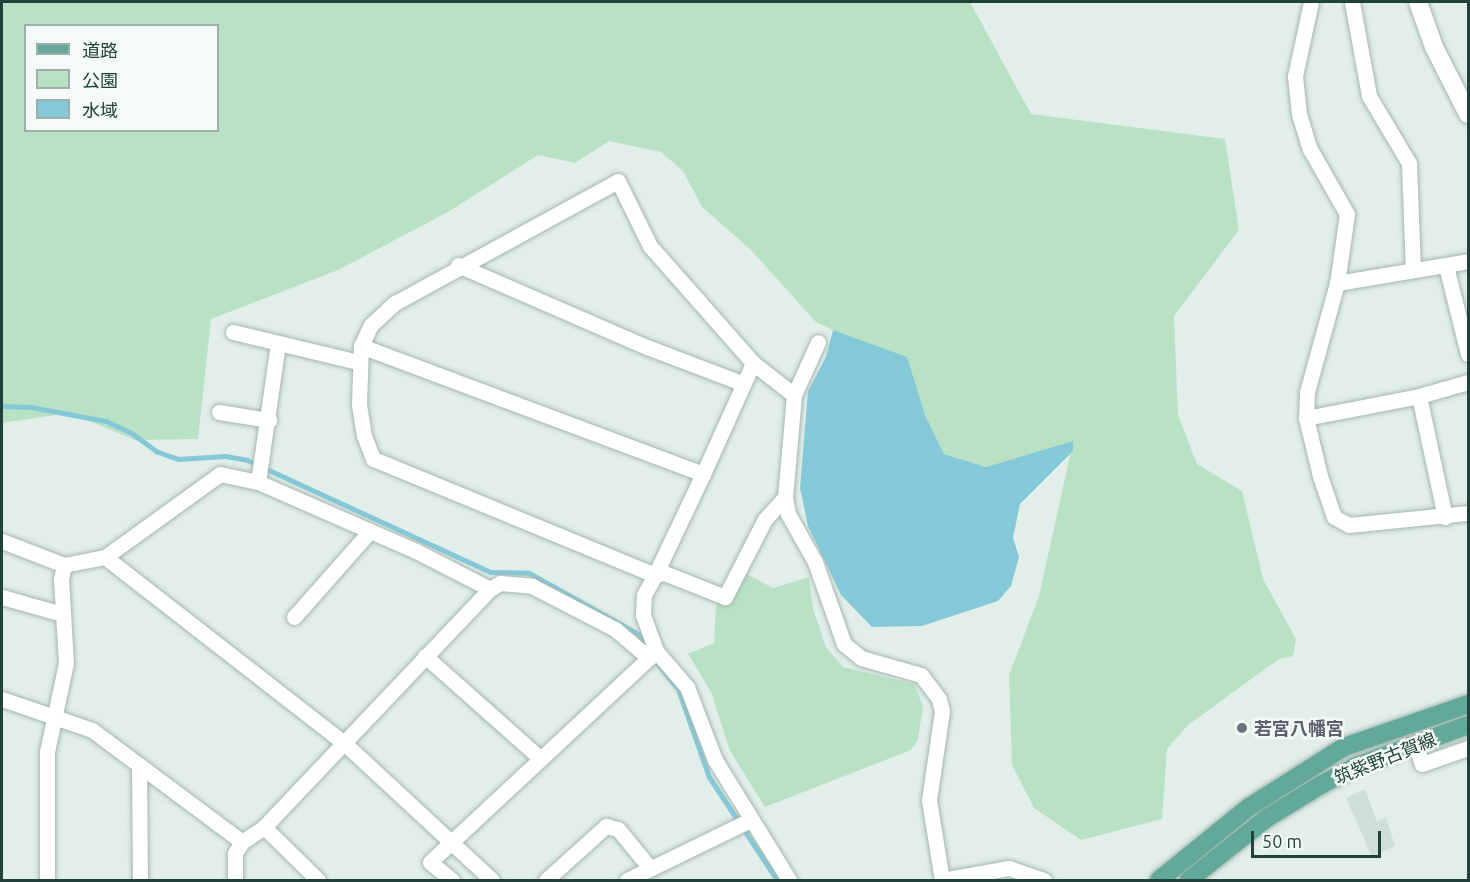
<!DOCTYPE html>
<html>
<head>
<meta charset="utf-8">
<style>
	body { margin:0 }
	#map { position:relative; width:1470px; height:882px; overflow:hidden; background:#e2eee9; font-family:Ubuntu,"Noto Sans JP",sans-serif }
	div>[style] { position:absolute }
	.built>* { inset:0; background:#d0ded8 }
	.green>* { inset:0; background:#b9e2c5 }
	.water>* { inset:0; background:#85c9d9 }
	.stream>* { height:5px; margin:-2.5px; padding:0 2.5px; transform-origin:2.5px; border-radius:2.5px; background:#85c9d9 }
	.roads { filter:drop-shadow(0 0 2px #a4b7b1) drop-shadow(0 0 2px #a4b7b1) }
	.minor>* { height:15px; margin:-7.5px; padding:0 7.5px; transform-origin:7.5px; border-radius:7.5px; background:#fff }
	.tertiary>* { height:18px; margin:-9px; padding:0 9px; transform-origin:9px; border-radius:9px; background:#fff }
	.primary>* { height:18px; margin:-9px; padding:0 9px; transform-origin:9px; border-radius:9px; background:#62a999 }
	.dots>* { width:16px; height:16px; translate:-50% -50%; box-sizing:border-box; border:3px solid #f4faf7; border-radius:50% }
	span { translate:-50% -50%; white-space:nowrap; text-align:center; line-height:1.15; -webkit-text-stroke:5px #f4faf7; paint-order:stroke }
	.worship-label { font-size:18px; color:#5b616d; font-weight:700 }
	.left { translate:0 -50%; text-align:left }
	.street-label { font-size:18px; color:#20423a }
	.frame { position:absolute; inset:0; border:3px solid #20423a; pointer-events:none }
	.legend { position:absolute; left:24px; top:24px; width:195px; height:108px; box-sizing:border-box; background:#f4faf7; border:2px solid #9fb0ab; margin:0; padding:8px 10px; list-style:none; font-size:18px; color:#20423a }
	.legend li { display:flex; align-items:center; gap:12px; height:30px }
	.legend b { width:30px; border:2px solid #9fb0ab }
	.scale { position:absolute; left:1251px; top:831px; width:130px; height:27px; box-sizing:border-box; border:3px solid #20423a; border-top:0; padding-left:8px; font-size:18px; line-height:21px; white-space:nowrap; color:#20423a; -webkit-text-stroke:4px #f4faf7; paint-order:stroke }
</style>
</head>
<body>
<div id="map">
	<div class="built">
		<i style="clip-path:polygon(1365px 789px,1377px 822px,1386px 817px,1395px 846px,1372px 857px,1346px 798px)"></i>
	</div>
	<div class="green">
		<i style="clip-path:polygon(evenodd,2px 2px,970px 2px,1031px 114px,1225px 139px,1239px 230px,1174px 316px,1178px 415px,1197px 464px,1242px 491px,1263px 579px,1296px 639px,1293px 656px,1279px 659px,1188px 725px,1167px 749px,1162px 819px,1081px 840px,1034px 808px,1012px 765px,1009px 675px,1039px 596px,1073px 442px,986px 467px,944px 454px,925px 415px,833px 330px,816px 322px,751px 250px,702px 207px,683px 171px,661px 152px,609px 141px,575px 163px,538px 155px,448px 212px,338px 270px,211px 319px,198px 439px,135px 440px,70px 413px,2px 423px,2px 2px,26px 26px,218px 26px,218px 130px,26px 130px,26px 26px)"></i>
		<i style="clip-path:polygon(739px 570px,773px 588px,809px 577px,813px 609px,826px 647px,843px 667px,914px 684px,923px 706px,918px 740px,911px 750px,765px 807px,730px 751px,711px 692px,688px 654px,714px 643px,716px 605px)"></i>
	</div>
	<div class="water">
		<i style="clip-path:polygon(833px 330px,907px 357px,925px 415px,944px 454px,986px 467px,1073px 441px,1073px 451px,1020px 504px,1013px 538px,1019px 557px,1011px 586px,998px 601px,922px 626px,872px 627px,841px 595px,808px 526px,800px 488px,808px 391px,826px 357px)"></i>
	</div>
	<div class="stream">
		<i style="left:2px;top:406px;width:29px;rotate:2deg"></i>
		<i style="left:31px;top:407px;width:76px;rotate:10.6deg"></i>
		<i style="left:106px;top:421px;width:26px;rotate:25deg"></i>
		<i style="left:130px;top:432px;width:34px;rotate:36deg"></i>
		<i style="left:158px;top:452px;width:21px;rotate:19deg"></i>
		<i style="left:178px;top:459px;width:47px;rotate:-3.7deg"></i>
		<i style="left:225px;top:456px;width:22px;rotate:10deg"></i>
		<i style="left:247px;top:460px;width:268px;rotate:24.7deg"></i>
		<i style="left:490px;top:572px;width:39px;rotate:1deg"></i>
		<i style="left:529px;top:573px;width:125px;rotate:29.2deg"></i>
		<i style="left:638px;top:634px;width:19px;rotate:58deg"></i>
		<i style="left:653px;top:658px;width:40px;rotate:51deg"></i>
		<i style="left:678px;top:689px;width:93px;rotate:70.6deg"></i>
		<i style="left:709px;top:777px;width:123px;rotate:56.6deg"></i>
	</div>
	<div class="roads">
		<div class="minor">
			<i style="left:1311px;top:2px;width:76px;rotate:102.2deg"></i>
			<i style="left:1295px;top:76px;width:38px;rotate:84deg"></i>
			<i style="left:1299px;top:114px;width:37px;rotate:73deg"></i>
			<i style="left:1310px;top:149px;width:75px;rotate:60.4deg"></i>
			<i style="left:1347px;top:214px;width:70px;rotate:98.2deg"></i>
			<i style="left:1337px;top:283px;width:113px;rotate:105.4deg"></i>
			<i style="left:1307px;top:392px;width:26px;rotate:92deg"></i>
			<i style="left:1306px;top:418px;width:60px;rotate:76.4deg"></i>
			<i style="left:1320px;top:476px;width:43px;rotate:71.1deg"></i>
			<i style="left:1334px;top:517px;width:17px;rotate:28deg"></i>
			<i style="left:1349px;top:525px;width:120px;rotate:-5.8deg"></i>
			<i style="left:1352px;top:2px;width:96px;rotate:79.7deg"></i>
			<i style="left:1369px;top:96px;width:78px;rotate:59.2deg"></i>
			<i style="left:1409px;top:163px;width:107px;rotate:87.9deg"></i>
			<i style="left:458px;top:265px;width:206px;rotate:23.5deg"></i>
			<i style="left:647px;top:347px;width:102px;rotate:20.8deg"></i>
			<i style="left:1446px;top:266px;width:91px;rotate:76deg"></i>
			<i style="left:1337px;top:283px;width:133px;rotate:-9.5deg"></i>
			<i style="left:233px;top:332px;width:129px;rotate:13.5deg"></i>
			<i style="left:361px;top:346px;width:365px;rotate:20.5deg"></i>
			<i style="left:753px;top:363px;width:52px;rotate:38deg"></i>
			<i style="left:794px;top:395px;width:102px;rotate:95deg"></i>
			<i style="left:785px;top:497px;width:17px;rotate:80deg"></i>
			<i style="left:788px;top:514px;width:55px;rotate:60.6deg"></i>
			<i style="left:815px;top:562px;width:87px;rotate:70.5deg"></i>
			<i style="left:844px;top:644px;width:22px;rotate:39deg"></i>
			<i style="left:861px;top:658px;width:62px;rotate:15.8deg"></i>
			<i style="left:921px;top:675px;width:30px;rotate:53deg"></i>
			<i style="left:939px;top:699px;width:12px;rotate:76deg"></i>
			<i style="left:942px;top:711px;width:90px;rotate:98.3deg"></i>
			<i style="left:929px;top:800px;width:81px;rotate:80.8deg"></i>
			<i style="left:794px;top:395px;width:58px;rotate:-65.6deg"></i>
			<i style="left:1419px;top:396px;width:124px;rotate:77.9deg"></i>
			<i style="left:219px;top:412px;width:51px;rotate:9.1deg"></i>
			<i style="left:1306px;top:418px;width:115px;rotate:-11deg"></i>
			<i style="left:1419px;top:396px;width:51px;rotate:-15.9deg"></i>
			<i style="left:258px;top:482px;width:140px;rotate:-81.8deg"></i>
			<i style="left:785px;top:497px;width:30px;rotate:132deg"></i>
			<i style="left:765px;top:519px;width:88px;rotate:117.1deg"></i>
			<i style="left:725px;top:597px;width:66px;rotate:-158.5deg"></i>
			<i style="left:664px;top:573px;width:9px;rotate:167deg"></i>
			<i style="left:655px;top:575px;width:305px;rotate:-157.6deg"></i>
			<i style="left:373px;top:459px;width:25px;rotate:-111deg"></i>
			<i style="left:364px;top:436px;width:31px;rotate:-99deg"></i>
			<i style="left:359px;top:405px;width:59px;rotate:-88.1deg"></i>
			<i style="left:361px;top:346px;width:23px;rotate:-65deg"></i>
			<i style="left:371px;top:325px;width:33px;rotate:-43deg"></i>
			<i style="left:395px;top:303px;width:254px;rotate:-28.7deg"></i>
			<i style="left:618px;top:181px;width:72px;rotate:63.8deg"></i>
			<i style="left:650px;top:246px;width:156px;rotate:48.6deg"></i>
			<i style="left:753px;top:363px;width:122px;rotate:114.2deg"></i>
			<i style="left:703px;top:474px;width:112px;rotate:115.4deg"></i>
			<i style="left:655px;top:575px;width:23px;rotate:119deg"></i>
			<i style="left:644px;top:595px;width:20px;rotate:93deg"></i>
			<i style="left:643px;top:615px;width:38px;rotate:70deg"></i>
			<i style="left:656px;top:651px;width:48px;rotate:49.3deg"></i>
			<i style="left:687px;top:687px;width:78px;rotate:69deg"></i>
			<i style="left:715px;top:760px;width:141px;rotate:58.3deg"></i>
			<i style="left:2px;top:541px;width:66px;rotate:21.2deg"></i>
			<i style="left:64px;top:565px;width:14px;rotate:102deg"></i>
			<i style="left:61px;top:579px;width:84px;rotate:86.6deg"></i>
			<i style="left:66px;top:663px;width:91px;rotate:102.1deg"></i>
			<i style="left:47px;top:752px;width:128px;rotate:90deg"></i>
			<i style="left:105px;top:557px;width:301px;rotate:37.9deg"></i>
			<i style="left:343px;top:742px;width:203px;rotate:42.8deg"></i>
			<i style="left:64px;top:565px;width:42px;rotate:-11deg"></i>
			<i style="left:105px;top:557px;width:142px;rotate:-35.8deg"></i>
			<i style="left:220px;top:474px;width:39px;rotate:12deg"></i>
			<i style="left:258px;top:482px;width:172px;rotate:23.6deg"></i>
			<i style="left:416px;top:551px;width:83px;rotate:27.2deg"></i>
			<i style="left:2px;top:597px;width:62px;rotate:15.8deg"></i>
			<i style="left:294px;top:617px;width:115px;rotate:-48.5deg"></i>
			<i style="left:425px;top:656px;width:154px;rotate:41.6deg"></i>
			<i style="left:2px;top:699px;width:95px;rotate:19deg"></i>
			<i style="left:92px;top:730px;width:187px;rotate:36.7deg"></i>
			<i style="left:1415px;top:743px;width:22px;rotate:72deg"></i>
			<i style="left:1422px;top:764px;width:49px;rotate:-19.2deg"></i>
			<i style="left:139px;top:765px;width:115px;rotate:89.5deg"></i>
			<i style="left:264px;top:827px;width:76px;rotate:44.5deg"></i>
			<i style="left:235px;top:880px;width:27px;rotate:-90deg"></i>
			<i style="left:235px;top:853px;width:13px;rotate:-58deg"></i>
			<i style="left:242px;top:842px;width:27px;rotate:-34deg"></i>
			<i style="left:264px;top:827px;width:328px;rotate:-46.5deg"></i>
			<i style="left:490px;top:589px;width:12px;rotate:-31deg"></i>
			<i style="left:500px;top:583px;width:32px;rotate:5deg"></i>
			<i style="left:532px;top:586px;width:93px;rotate:27.4deg"></i>
			<i style="left:615px;top:629px;width:45px;rotate:40.5deg"></i>
			<i style="left:452px;top:880px;width:28px;rotate:-141deg"></i>
			<i style="left:430px;top:862px;width:308px;rotate:-43deg"></i>
			<i style="left:546px;top:880px;width:81px;rotate:-42deg"></i>
			<i style="left:606px;top:826px;width:12px;rotate:14deg"></i>
			<i style="left:618px;top:829px;width:50px;rotate:50.6deg"></i>
			<i style="left:627px;top:880px;width:137px;rotate:-26deg"></i>
			<i style="left:942px;top:880px;width:68px;rotate:-10.2deg"></i>
			<i style="left:1009px;top:868px;width:37px;rotate:19deg"></i>
		</div>
		<div class="tertiary">
			<i style="left:1418px;top:2px;width:48px;rotate:70.4deg"></i>
			<i style="left:1434px;top:47px;width:75px;rotate:63.1deg"></i>
		</div>
		<div class="primary">
			<i style="left:1159px;top:880px;width:116px;rotate:-39deg"></i>
			<i style="left:1249px;top:807px;width:112px;rotate:-32.3deg"></i>
			<i style="left:1344px;top:747px;width:131px;rotate:-19.1deg"></i>
			<i style="left:1189px;top:880px;width:100px;rotate:-38.5deg"></i>
			<i style="left:1267px;top:818px;width:61px;rotate:-31.6deg"></i>
			<i style="left:1319px;top:786px;width:40px;rotate:-28deg"></i>
			<i style="left:1354px;top:767px;width:121px;rotate:-20.2deg"></i>
		</div>
	</div>
	<div class="dots">
		<i style="left:1242px;top:728px;background:#6b7280"></i>
	</div>
	<div class="worship-label">
		<span class="left" style="left:1254px;top:728px">若宮八幡宮</span>
	</div>
	<div class="street-label">
		<span style="left:1385px;top:758px;rotate:-22deg">筑紫野古賀線</span>
	</div>
	<div class="frame"></div>
	<ul class="legend">
	<li><b style="height:8px;background:#62a999"></b>道路</li>
	<li><b style="height:16px;background:#b9e2c5"></b>公園</li>
	<li><b style="height:16px;background:#85c9d9"></b>水域</li>
	</ul>
	<div class="scale">50 m</div>
</div>
</body>
</html>
